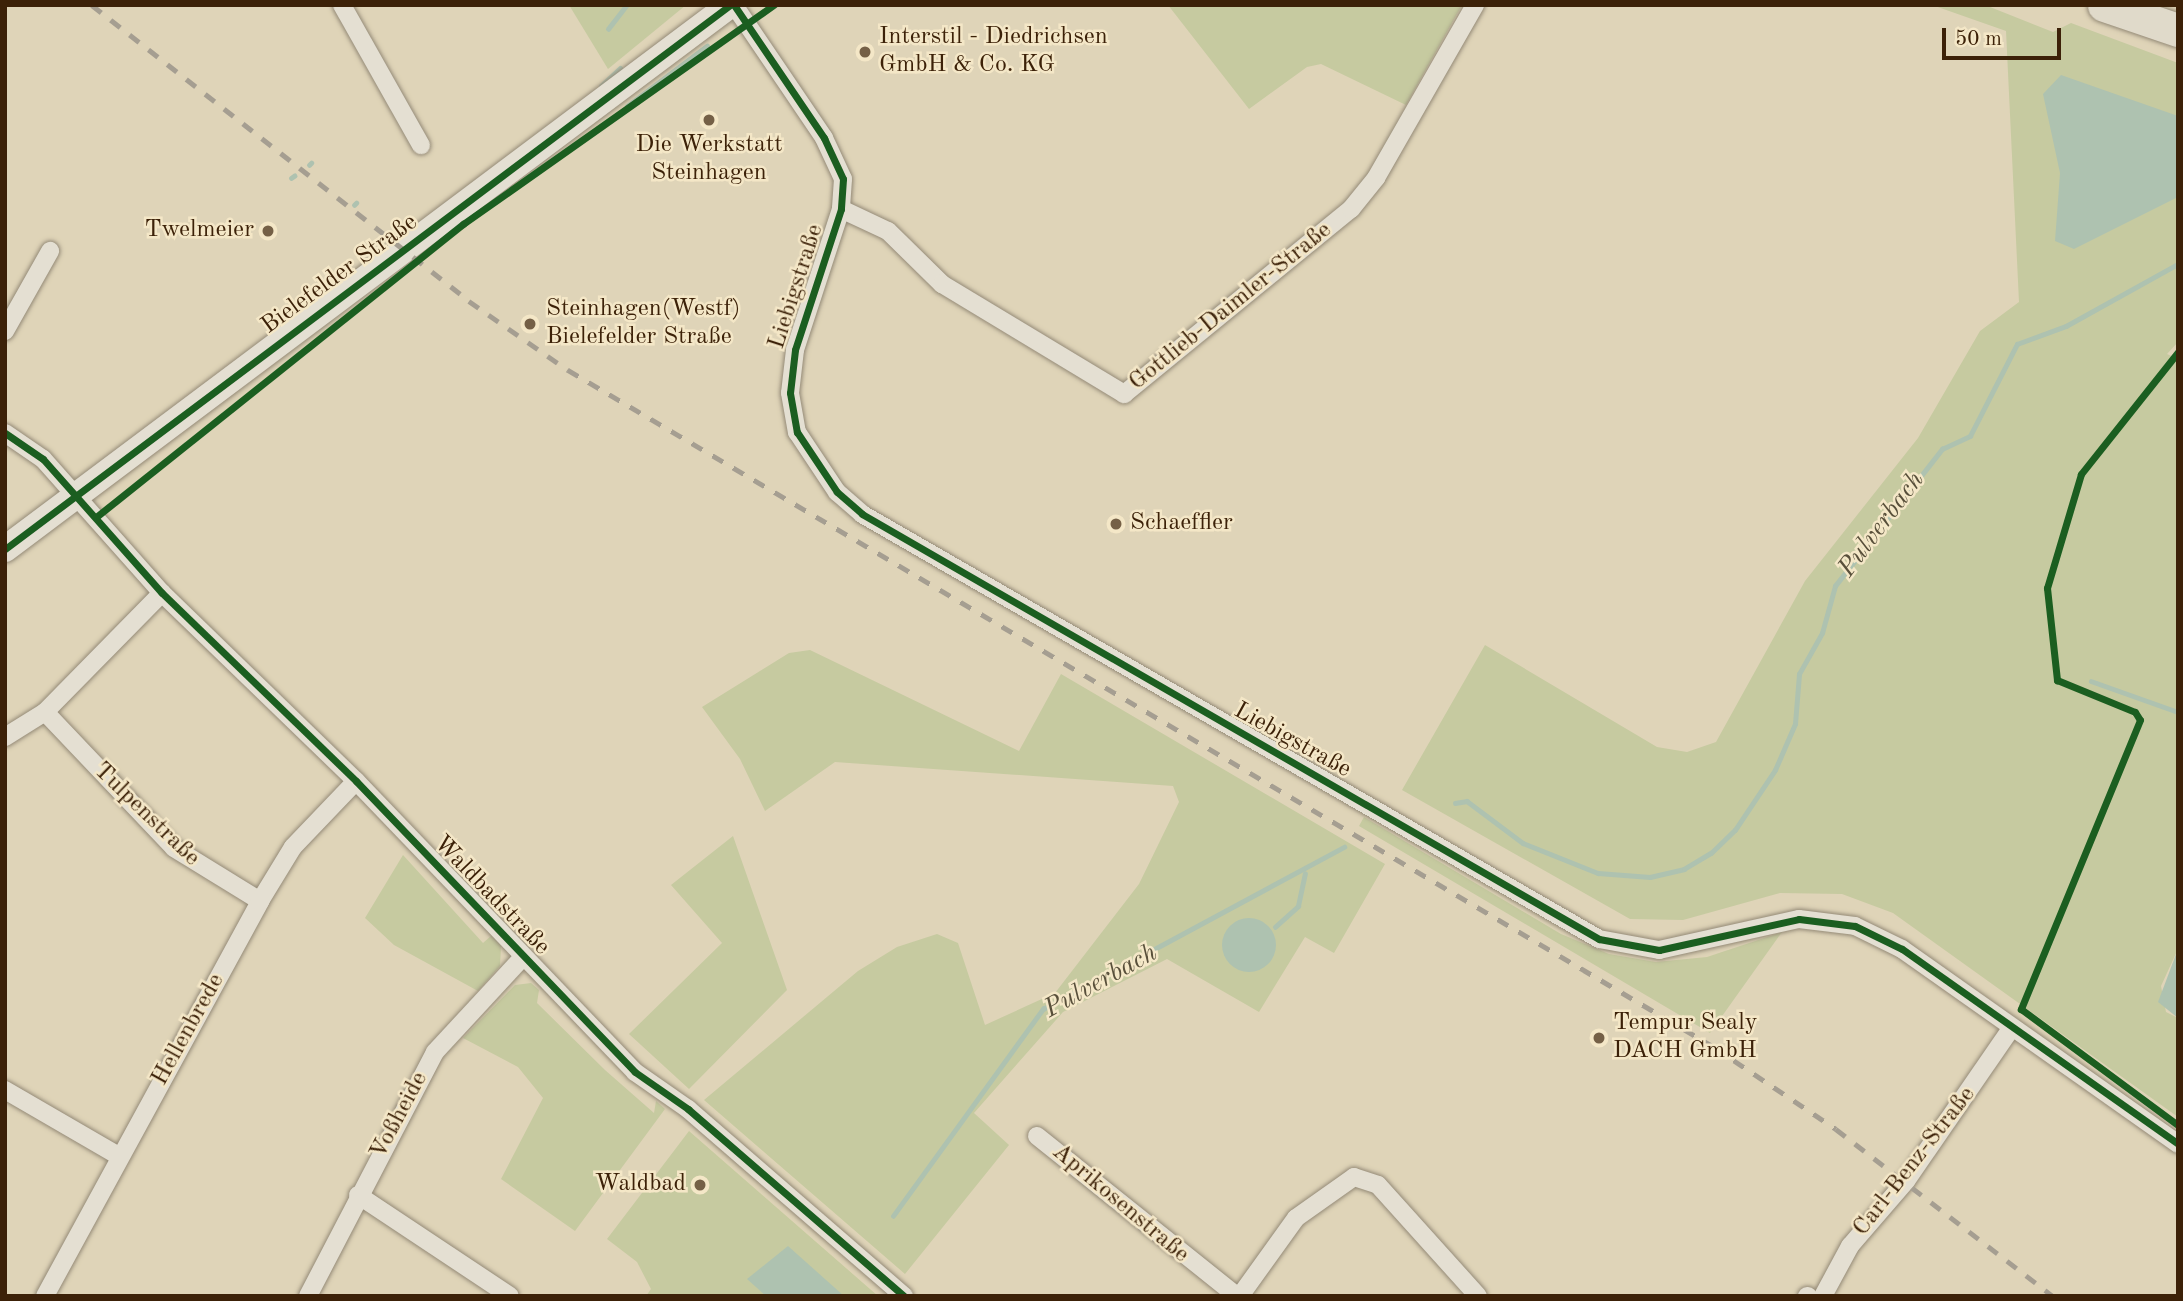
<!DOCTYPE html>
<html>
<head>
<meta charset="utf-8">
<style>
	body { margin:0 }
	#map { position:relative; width:2183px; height:1301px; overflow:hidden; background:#dfd4b8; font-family:"Old Standard TT",serif }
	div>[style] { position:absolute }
	.green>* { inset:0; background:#c6caa0 }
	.water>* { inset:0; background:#aec2b0 }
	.round { border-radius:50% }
	.stream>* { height:4.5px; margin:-2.25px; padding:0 2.25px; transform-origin:2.25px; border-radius:2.25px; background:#aec2b0 }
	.roads { filter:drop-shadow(0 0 2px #948a77) drop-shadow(0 0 2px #948a77) }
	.minor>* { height:18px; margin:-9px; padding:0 9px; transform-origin:9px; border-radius:9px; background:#e4dfd2 }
	.secondary>* { height:26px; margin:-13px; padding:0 13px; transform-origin:13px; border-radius:13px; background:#e4dfd2 }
	.motorway>* { height:33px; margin:-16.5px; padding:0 16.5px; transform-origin:16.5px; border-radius:16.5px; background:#e0daca }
	.rail>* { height:4.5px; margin-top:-2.25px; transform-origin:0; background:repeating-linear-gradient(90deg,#a59e91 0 12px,transparent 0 24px) }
	.cycleway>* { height:7px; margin:-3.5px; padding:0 3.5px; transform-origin:3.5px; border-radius:3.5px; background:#1b5e20 }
	.dots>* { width:19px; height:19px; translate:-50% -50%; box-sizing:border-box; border:4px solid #f4e7c7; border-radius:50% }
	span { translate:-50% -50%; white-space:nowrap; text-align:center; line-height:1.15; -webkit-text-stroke:5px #f4e7c7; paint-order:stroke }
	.poi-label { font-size:24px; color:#3c2108 }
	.left { translate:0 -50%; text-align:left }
	.right { translate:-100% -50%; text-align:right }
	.street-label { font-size:24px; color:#3c2108 }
	.water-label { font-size:26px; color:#584f3a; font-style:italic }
	.frame { position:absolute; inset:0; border:7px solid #3c2108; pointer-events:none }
	.scale { position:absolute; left:1942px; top:28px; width:119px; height:32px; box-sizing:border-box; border:4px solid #3c2108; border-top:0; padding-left:9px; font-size:21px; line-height:24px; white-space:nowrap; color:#3c2108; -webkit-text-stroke:5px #f4e7c7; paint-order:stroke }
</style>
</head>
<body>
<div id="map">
	<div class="green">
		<i style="clip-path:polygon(569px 5px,686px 5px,608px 69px)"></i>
		<i style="clip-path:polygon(1168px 5px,1462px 5px,1406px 105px,1321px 64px,1307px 67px,1249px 109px)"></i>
		<i style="clip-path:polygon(1932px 5px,1985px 5px,2053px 32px,2071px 23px,2178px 63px,2178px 342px,2167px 354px,2178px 359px,2178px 949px,2161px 986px,2166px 1012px,2178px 1018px,2178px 1117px,1893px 913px,1842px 894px,1780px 893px,1683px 920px,1630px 919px,1402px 790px,1485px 645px,1657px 747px,1687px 752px,1716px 742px,1805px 581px,1918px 438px,1980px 331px,2019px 302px,2006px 31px)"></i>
		<i style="clip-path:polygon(810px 650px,1019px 751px,1061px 674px,1385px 864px,1334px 953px,1305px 937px,1259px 1012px,1167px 959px,1063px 1012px,974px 1113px,1009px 1145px,905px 1274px,704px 1100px,858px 971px,897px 947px,937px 934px,958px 943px,985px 1025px,1055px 993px,1139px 884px,1179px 802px,1173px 786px,835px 762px,765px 811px,740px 759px,702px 707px,789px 653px)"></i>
		<i style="clip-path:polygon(1364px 817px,1561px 934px,1609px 954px,1656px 962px,1707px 957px,1782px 932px,1710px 1033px,1359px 826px)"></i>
		<i style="clip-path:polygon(733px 836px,787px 990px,689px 1089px,629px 1034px,722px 943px,671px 885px)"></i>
		<i style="clip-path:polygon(403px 855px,483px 943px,492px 935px,501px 946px,500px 966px,478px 991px,394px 945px,365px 918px)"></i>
		<i style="clip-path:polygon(531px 983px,539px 990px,537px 1003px,605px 1070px,654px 1113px,656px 1101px,665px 1109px,575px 1231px,501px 1179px,543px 1098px,518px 1067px,463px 1038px,515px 985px)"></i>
		<i style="clip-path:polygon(689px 1131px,878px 1296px,646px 1296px,651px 1289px,637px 1262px,607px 1239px)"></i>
	</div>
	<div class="water">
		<i style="clip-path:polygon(2061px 75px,2178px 116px,2178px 197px,2074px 249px,2055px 241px,2060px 173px,2043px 94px)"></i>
		<i class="round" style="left:1222px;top:918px;width:54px;height:54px"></i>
		<i style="clip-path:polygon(2178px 949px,2178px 1018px,2158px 1002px)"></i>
		<i style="clip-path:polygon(788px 1246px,844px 1296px,766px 1296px,747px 1279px)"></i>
	</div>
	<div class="stream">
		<i style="left:608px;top:29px;width:31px;rotate:-52deg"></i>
		<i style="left:601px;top:86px;width:26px;rotate:-43deg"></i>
		<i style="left:627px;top:106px;width:100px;rotate:-36.9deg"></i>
		<i style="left:309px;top:165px;width:3px;rotate:-45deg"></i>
		<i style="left:291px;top:178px;width:4px;rotate:-34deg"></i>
		<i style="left:354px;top:205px;width:3px;rotate:-45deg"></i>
		<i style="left:2091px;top:681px;width:92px;rotate:19.6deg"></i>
		<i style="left:1455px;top:803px;width:12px;rotate:-9deg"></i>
		<i style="left:1467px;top:801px;width:70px;rotate:36.9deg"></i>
		<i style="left:1523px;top:843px;width:81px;rotate:21.8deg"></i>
		<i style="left:1598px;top:873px;width:52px;rotate:4.4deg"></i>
		<i style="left:1650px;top:877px;width:35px;rotate:-13deg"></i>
		<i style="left:1684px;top:869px;width:31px;rotate:-31deg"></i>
		<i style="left:1711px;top:853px;width:33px;rotate:-44deg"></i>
		<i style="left:1735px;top:830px;width:72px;rotate:-56.3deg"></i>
		<i style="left:1775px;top:770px;width:50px;rotate:-66.5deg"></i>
		<i style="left:1795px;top:724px;width:50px;rotate:-85.4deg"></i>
		<i style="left:1799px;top:674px;width:47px;rotate:-60.7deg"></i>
		<i style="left:1822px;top:633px;width:49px;rotate:-74.5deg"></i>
		<i style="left:1835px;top:586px;width:174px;rotate:-52deg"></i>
		<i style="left:1942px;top:449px;width:31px;rotate:-25deg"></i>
		<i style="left:1970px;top:436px;width:103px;rotate:-62.9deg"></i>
		<i style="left:2017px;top:344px;width:52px;rotate:-20.2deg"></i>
		<i style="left:2066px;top:326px;width:128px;rotate:-29deg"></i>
		<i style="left:1275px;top:927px;width:31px;rotate:-42deg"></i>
		<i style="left:1298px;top:906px;width:33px;rotate:-78deg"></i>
		<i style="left:893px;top:1216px;width:256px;rotate:-54.1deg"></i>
		<i style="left:1043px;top:1009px;width:342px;rotate:-28.3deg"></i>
	</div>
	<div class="roads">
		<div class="minor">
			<i style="left:342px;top:5px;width:161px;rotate:60.6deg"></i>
			<i style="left:734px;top:5px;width:161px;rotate:55.9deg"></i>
			<i style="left:824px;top:138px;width:45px;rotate:65.1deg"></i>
			<i style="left:843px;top:179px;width:30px;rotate:94deg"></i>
			<i style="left:841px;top:209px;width:148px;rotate:108.1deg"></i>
			<i style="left:795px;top:350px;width:43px;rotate:96.6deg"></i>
			<i style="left:790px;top:393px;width:40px;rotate:80deg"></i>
			<i style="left:797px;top:432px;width:72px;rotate:56.3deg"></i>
			<i style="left:837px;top:492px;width:33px;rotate:41deg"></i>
			<i style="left:862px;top:514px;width:851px;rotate:29.97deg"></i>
			<i style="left:1599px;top:939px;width:61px;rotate:10.4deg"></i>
			<i style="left:1659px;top:950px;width:143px;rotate:-12.5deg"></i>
			<i style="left:1799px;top:919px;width:56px;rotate:7.1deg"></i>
			<i style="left:1855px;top:926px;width:52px;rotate:26.1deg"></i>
			<i style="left:1902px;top:949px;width:338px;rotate:35.2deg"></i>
			<i style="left:841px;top:209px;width:52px;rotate:25.1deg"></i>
			<i style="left:888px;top:231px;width:76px;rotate:44.5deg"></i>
			<i style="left:942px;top:284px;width:213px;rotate:31.1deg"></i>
			<i style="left:1124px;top:394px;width:293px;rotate:-39.2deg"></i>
			<i style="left:1351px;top:209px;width:40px;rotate:-51deg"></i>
			<i style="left:1376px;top:178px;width:199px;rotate:-60.2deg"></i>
			<i style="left:5px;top:331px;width:92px;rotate:-60.6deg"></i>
			<i style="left:5px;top:433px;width:46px;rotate:34.4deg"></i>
			<i style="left:43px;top:459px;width:179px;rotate:48.4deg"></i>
			<i style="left:162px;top:593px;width:270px;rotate:44.1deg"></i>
			<i style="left:356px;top:781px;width:403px;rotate:46.2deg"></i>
			<i style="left:635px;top:1072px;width:65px;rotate:34.9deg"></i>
			<i style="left:688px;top:1109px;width:286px;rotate:40.9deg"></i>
			<i style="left:45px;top:712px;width:187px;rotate:46.5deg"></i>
			<i style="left:174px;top:848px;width:101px;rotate:31.6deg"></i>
			<i style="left:5px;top:737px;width:47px;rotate:-32deg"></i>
			<i style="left:45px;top:712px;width:167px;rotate:-45.5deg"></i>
			<i style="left:5px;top:1090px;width:132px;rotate:30.1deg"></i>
			<i style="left:1037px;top:1136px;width:256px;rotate:38.7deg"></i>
			<i style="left:358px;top:1195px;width:182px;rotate:33.6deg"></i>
			<i style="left:45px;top:1296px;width:450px;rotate:-61.4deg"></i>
			<i style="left:260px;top:901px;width:63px;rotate:-58.6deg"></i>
			<i style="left:293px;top:847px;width:91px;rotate:-46.3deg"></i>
			<i style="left:308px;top:1296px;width:275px;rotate:-62.5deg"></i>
			<i style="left:435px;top:1052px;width:129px;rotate:-47.2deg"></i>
			<i style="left:1240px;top:1296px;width:96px;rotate:-54.3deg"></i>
			<i style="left:1296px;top:1218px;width:71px;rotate:-35.3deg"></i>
			<i style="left:1354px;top:1177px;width:25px;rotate:18deg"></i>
			<i style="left:1378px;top:1185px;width:149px;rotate:48deg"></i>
			<i style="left:1807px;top:1296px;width:1px"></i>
			<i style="left:1823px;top:1296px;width:57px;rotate:-61.6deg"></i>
			<i style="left:1850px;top:1246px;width:86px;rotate:-49.3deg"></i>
			<i style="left:1906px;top:1181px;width:183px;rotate:-55.4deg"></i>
		</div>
		<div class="secondary">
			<i style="left:5px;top:549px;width:906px;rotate:-36.88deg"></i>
		</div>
		<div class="motorway">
			<i style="left:2104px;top:5px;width:78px;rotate:18.7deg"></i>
		</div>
	</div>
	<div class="rail">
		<i style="left:92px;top:5px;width:479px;rotate:38.1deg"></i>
		<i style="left:469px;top:301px;width:121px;rotate:34.9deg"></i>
		<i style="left:568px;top:370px;width:1331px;rotate:30.57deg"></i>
		<i style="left:1714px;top:1047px;width:147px;rotate:33.9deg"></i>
		<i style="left:1836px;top:1129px;width:274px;rotate:37.6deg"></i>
	</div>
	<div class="cycleway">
		<i style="left:734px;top:5px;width:161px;rotate:55.9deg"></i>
		<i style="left:824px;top:138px;width:45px;rotate:65.1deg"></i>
		<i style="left:843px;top:179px;width:30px;rotate:94deg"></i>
		<i style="left:841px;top:209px;width:148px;rotate:108.1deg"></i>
		<i style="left:795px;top:350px;width:43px;rotate:96.6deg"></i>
		<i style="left:790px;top:393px;width:40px;rotate:80deg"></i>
		<i style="left:797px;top:432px;width:72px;rotate:56.3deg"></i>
		<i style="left:837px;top:492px;width:33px;rotate:41deg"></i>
		<i style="left:862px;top:514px;width:851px;rotate:29.97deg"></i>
		<i style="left:1599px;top:939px;width:61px;rotate:10.4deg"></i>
		<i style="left:1659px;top:950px;width:143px;rotate:-12.5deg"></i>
		<i style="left:1799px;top:919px;width:56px;rotate:7.1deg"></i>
		<i style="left:1855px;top:926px;width:52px;rotate:26.1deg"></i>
		<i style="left:1902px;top:949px;width:338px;rotate:35.2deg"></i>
		<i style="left:2178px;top:352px;width:156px;rotate:128.5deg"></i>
		<i style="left:2081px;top:474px;width:119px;rotate:106.6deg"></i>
		<i style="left:2047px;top:588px;width:93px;rotate:83.8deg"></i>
		<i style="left:2057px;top:680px;width:84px;rotate:22.3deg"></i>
		<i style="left:2135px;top:712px;width:9px;rotate:58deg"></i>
		<i style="left:2140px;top:720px;width:313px;rotate:112.4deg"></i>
		<i style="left:2021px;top:1009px;width:195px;rotate:36.5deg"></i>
		<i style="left:5px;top:433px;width:46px;rotate:34.4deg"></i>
		<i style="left:43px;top:459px;width:179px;rotate:48.4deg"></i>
		<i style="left:162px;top:593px;width:270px;rotate:44.1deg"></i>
		<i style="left:356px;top:781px;width:403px;rotate:46.2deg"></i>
		<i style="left:635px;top:1072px;width:65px;rotate:34.9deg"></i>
		<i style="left:688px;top:1109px;width:286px;rotate:40.9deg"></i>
		<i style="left:96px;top:517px;width:470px;rotate:-38.6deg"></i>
		<i style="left:463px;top:224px;width:380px;rotate:-35.2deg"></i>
		<i style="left:5px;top:549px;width:906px;rotate:-36.88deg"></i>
	</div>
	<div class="dots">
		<i style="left:865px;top:52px;background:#756046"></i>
		<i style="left:709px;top:120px;background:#756046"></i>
		<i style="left:268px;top:231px;background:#756046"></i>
		<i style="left:530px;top:324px;background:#756046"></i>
		<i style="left:1116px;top:524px;background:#756046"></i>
		<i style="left:1599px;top:1038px;background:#756046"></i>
		<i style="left:700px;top:1185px;background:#756046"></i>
	</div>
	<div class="poi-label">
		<span class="left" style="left:879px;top:52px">Interstil - Diedrichsen<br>GmbH &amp; Co. KG</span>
		<span style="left:709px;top:160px">Die Werkstatt<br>Steinhagen</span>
		<span class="right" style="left:254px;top:231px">Twelmeier</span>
		<span class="left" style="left:546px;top:324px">Steinhagen(Westf)<br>Bielefelder Straße</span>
		<span class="left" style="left:1130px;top:524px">Schaeffler</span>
		<span class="left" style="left:1613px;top:1038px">Tempur Sealy<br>DACH GmbH</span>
		<span class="right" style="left:686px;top:1185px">Waldbad</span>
	</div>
	<div class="street-label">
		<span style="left:340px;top:275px;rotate:-36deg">Bielefelder Straße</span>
		<span style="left:797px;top:287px;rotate:-72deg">Liebigstraße</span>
		<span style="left:1231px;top:307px;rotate:-39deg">Gottlieb-Daimler-Straße</span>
		<span style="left:1292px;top:741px;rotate:29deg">Liebigstraße</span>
		<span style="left:146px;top:815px;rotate:44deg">Tulpenstraße</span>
		<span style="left:491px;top:896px;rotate:46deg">Waldbadstraße</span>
		<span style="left:189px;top:1030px;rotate:-61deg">Hellenbrede</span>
		<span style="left:400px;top:1116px;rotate:-62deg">Voßheide</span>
		<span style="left:1915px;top:1162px;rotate:-52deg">Carl-Benz-Straße</span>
		<span style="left:1120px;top:1204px;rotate:40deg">Aprikosenstraße</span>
	</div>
	<div class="water-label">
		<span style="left:1882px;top:525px;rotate:-53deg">Pulverbach</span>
		<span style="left:1101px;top:982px;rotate:-29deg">Pulverbach</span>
	</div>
	<div class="frame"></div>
	<div class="scale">50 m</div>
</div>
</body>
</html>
